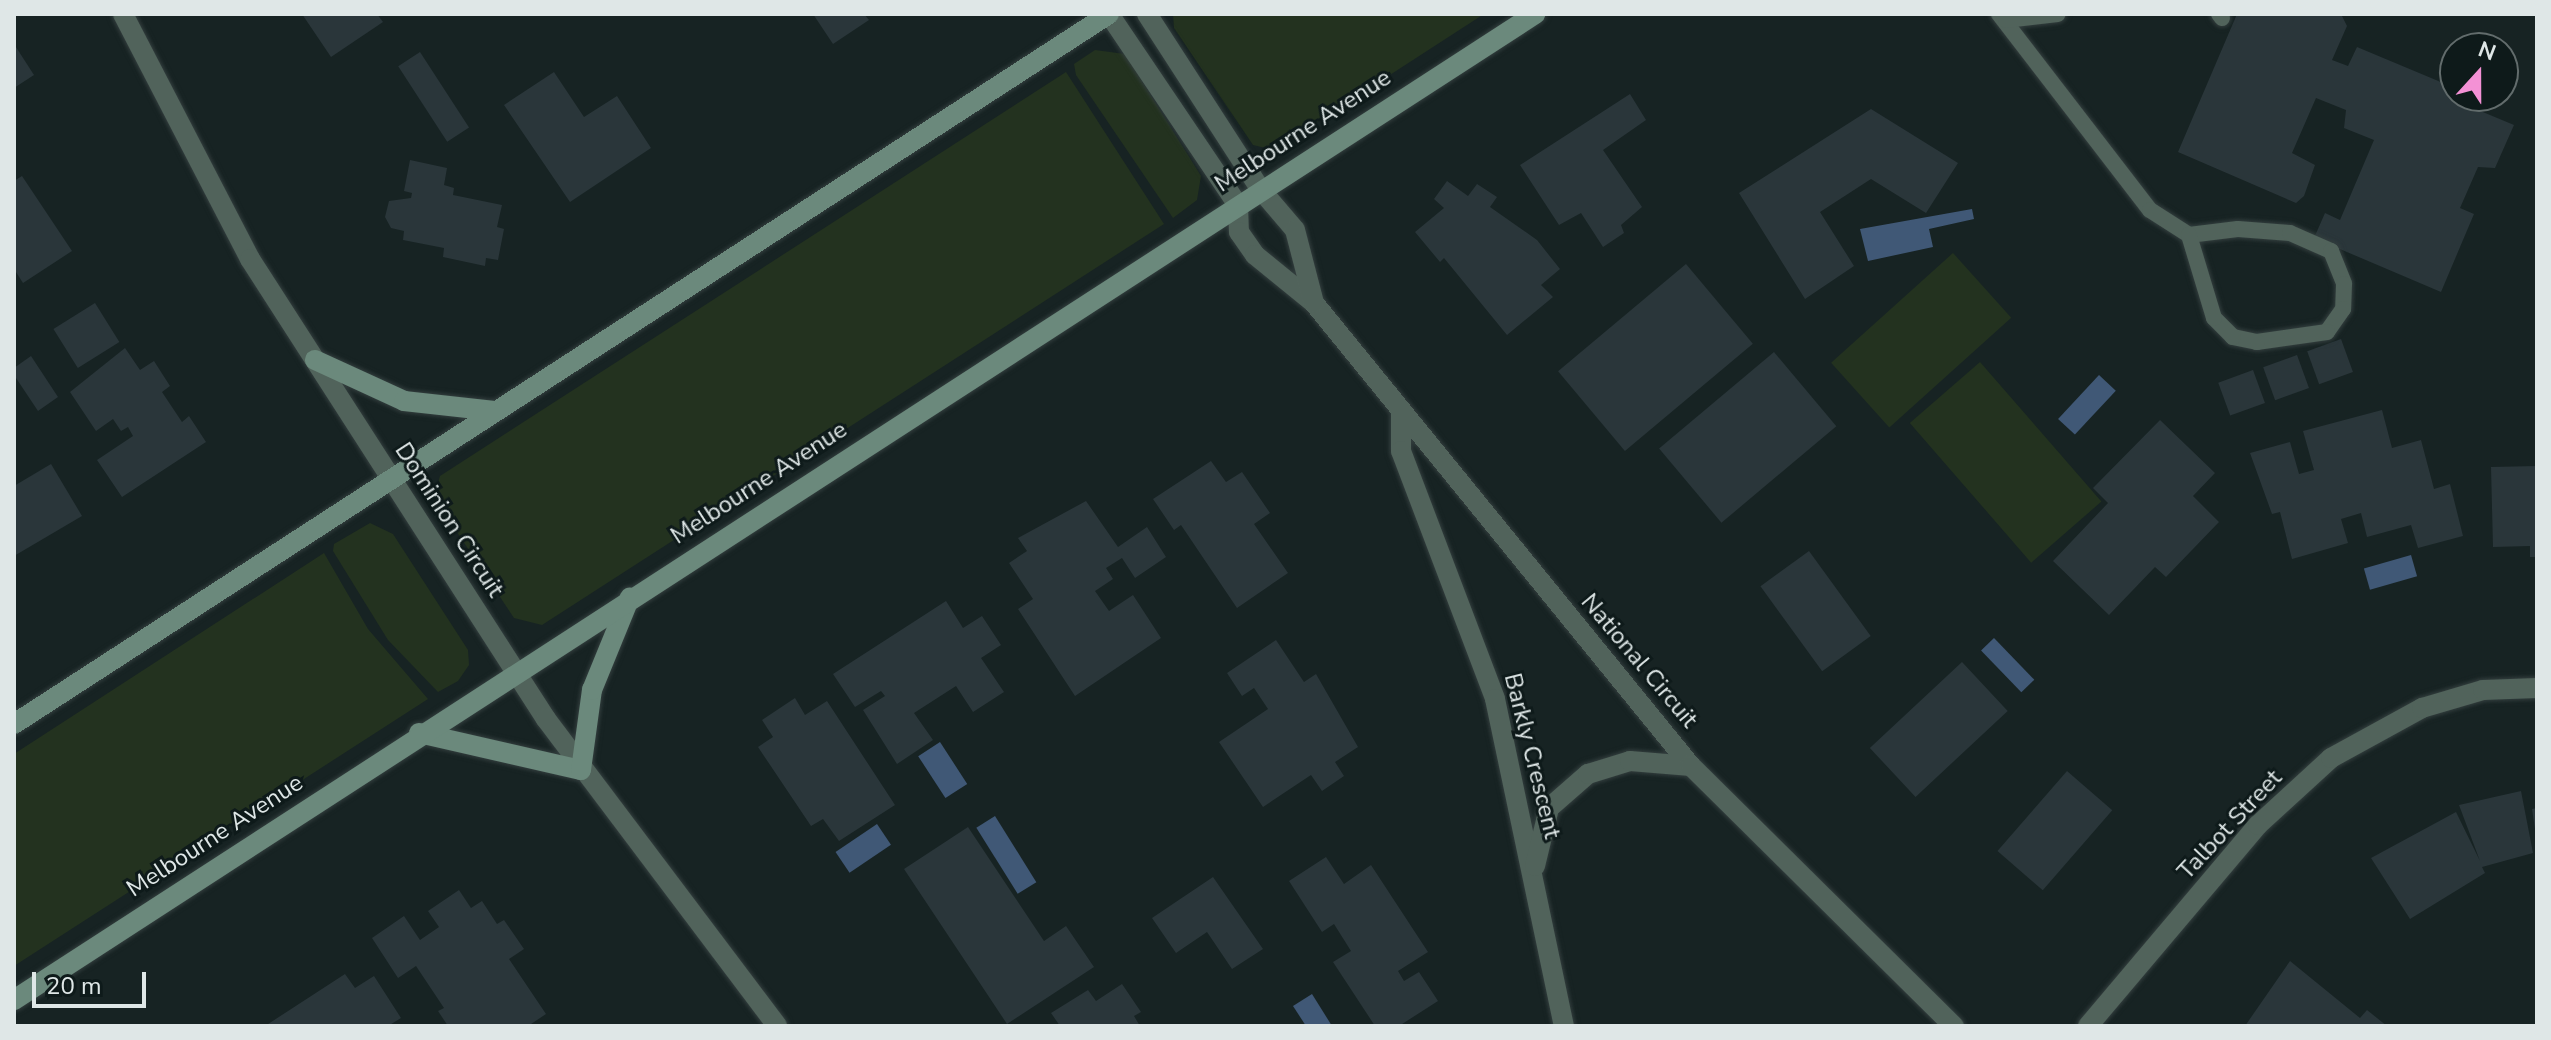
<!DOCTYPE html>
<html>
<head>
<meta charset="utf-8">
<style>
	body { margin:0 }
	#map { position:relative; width:2551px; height:1040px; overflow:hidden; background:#172323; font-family:"Nunito Sans",sans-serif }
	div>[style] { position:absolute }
	.green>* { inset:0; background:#23321f; transform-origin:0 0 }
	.water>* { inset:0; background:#405876; transform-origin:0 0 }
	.building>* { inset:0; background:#2a363a; transform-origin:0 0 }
	.roads { filter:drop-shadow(0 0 2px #333e3e) drop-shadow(0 0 2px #333e3e) }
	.service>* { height:16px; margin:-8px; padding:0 8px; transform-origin:8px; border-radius:8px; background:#51635b }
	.minor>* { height:20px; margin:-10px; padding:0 10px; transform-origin:10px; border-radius:10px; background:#51635b }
	.tertiary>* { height:20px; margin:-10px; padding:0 10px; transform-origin:10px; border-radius:10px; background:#51635b }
	.secondary>* { height:20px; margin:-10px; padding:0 10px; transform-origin:10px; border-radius:10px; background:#6b897c }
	span { translate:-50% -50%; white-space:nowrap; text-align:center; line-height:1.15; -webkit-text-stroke:6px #0e1a1a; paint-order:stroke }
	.street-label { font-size:24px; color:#dfe7e7 }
	.frame { position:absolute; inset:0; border:16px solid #dfe7e7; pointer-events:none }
	.north { position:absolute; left:2439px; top:32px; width:80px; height:80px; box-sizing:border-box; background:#0e1a1a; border:2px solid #626c6c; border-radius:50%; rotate:21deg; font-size:22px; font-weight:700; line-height:32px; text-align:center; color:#dfe7e7 }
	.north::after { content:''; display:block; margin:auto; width:28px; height:36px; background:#f391d5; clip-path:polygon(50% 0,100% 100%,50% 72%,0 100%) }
	.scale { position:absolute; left:32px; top:972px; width:114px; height:36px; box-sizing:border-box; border:4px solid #dfe7e7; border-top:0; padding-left:10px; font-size:24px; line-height:28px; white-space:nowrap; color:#dfe7e7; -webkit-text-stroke:6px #0e1a1a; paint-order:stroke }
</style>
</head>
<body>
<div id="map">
	<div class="green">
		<i style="clip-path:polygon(1173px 14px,1484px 14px,1274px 150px,1253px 145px,1174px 28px)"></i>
		<i style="clip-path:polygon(1095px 50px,1125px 54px,1201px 176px,1197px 200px,1173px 218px,1076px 75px,1074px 64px)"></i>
		<i style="clip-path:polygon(1066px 72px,1164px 224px,542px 625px,514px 618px,443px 511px,436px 490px,440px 476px)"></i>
		<i style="left:1953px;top:253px;width:87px;height:164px;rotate:48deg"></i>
		<i style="left:1980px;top:362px;width:185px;height:93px;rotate:49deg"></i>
		<i style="clip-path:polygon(370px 523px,393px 534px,468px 650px,469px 665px,458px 681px,438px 692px,388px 640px,333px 551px,334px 544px)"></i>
		<i style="clip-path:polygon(324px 553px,368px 629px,428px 699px,14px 966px,14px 754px)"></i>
	</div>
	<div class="water">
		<i style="clip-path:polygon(1972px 209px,1974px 219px,1929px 229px,1933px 247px,1868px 261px,1860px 229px)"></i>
		<i style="left:2099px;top:375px;width:23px;height:60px;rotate:43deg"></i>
		<i style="left:2411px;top:555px;width:22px;height:49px;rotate:74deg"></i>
		<i style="left:1994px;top:638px;width:58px;height:18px;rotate:46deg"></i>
		<i style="left:940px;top:742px;width:50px;height:26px;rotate:57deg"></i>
		<i style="left:995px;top:816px;width:78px;height:22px;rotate:58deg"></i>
		<i style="left:877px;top:824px;width:25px;height:50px;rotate:56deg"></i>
		<i style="clip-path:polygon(1312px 994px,1332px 1026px,1306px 1026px,1293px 1006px)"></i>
	</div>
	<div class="building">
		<i style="clip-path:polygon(302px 14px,377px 14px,383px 22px,331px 57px)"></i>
		<i style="clip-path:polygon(813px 14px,864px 14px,869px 20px,833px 44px)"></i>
		<i style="clip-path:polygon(2237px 14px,2341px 14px,2347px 26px,2332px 60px,2348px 66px,2357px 47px,2455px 88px,2454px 100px,2514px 125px,2495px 168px,2478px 167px,2460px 208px,2474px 214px,2441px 292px,2314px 238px,2325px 213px,2340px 220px,2374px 140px,2344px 128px,2346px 110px,2316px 98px,2292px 153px,2315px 165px,2304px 196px,2296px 203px,2178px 152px)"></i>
		<i style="clip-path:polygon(14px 44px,34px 75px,14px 88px)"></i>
		<i style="left:420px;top:52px;width:90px;height:26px;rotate:57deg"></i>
		<i style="clip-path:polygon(554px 72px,584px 117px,617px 96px,651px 148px,570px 202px,504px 105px)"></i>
		<i style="clip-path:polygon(1630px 94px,1646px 120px,1603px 150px,1642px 207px,1621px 225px,1624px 233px,1603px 247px,1581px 213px,1559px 225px,1520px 165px)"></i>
		<i style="clip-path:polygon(1871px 109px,1958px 163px,1926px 213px,1871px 179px,1820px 212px,1854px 266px,1805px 299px,1739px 193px)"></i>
		<i style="clip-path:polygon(410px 160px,447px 168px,444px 185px,454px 188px,453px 195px,502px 205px,497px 227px,504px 229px,498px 260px,486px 258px,485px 266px,443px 257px,444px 248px,403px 240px,404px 231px,391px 228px,385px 217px,389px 201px,411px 198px,412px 193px,404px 191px)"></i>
		<i style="clip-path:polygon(22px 176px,72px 251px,23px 283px,14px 269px,14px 181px)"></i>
		<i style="clip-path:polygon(1447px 181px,1468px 196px,1477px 184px,1497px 197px,1490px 207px,1537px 240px,1560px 269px,1541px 285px,1553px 297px,1507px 335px,1444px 258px,1440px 262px,1415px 232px,1444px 208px,1434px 199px)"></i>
		<i style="left:1686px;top:264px;width:104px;height:167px;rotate:50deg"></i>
		<i style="left:95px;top:303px;width:46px;height:49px;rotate:58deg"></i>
		<i style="left:2341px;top:339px;width:35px;height:36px;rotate:70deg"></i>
		<i style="clip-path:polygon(125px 348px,140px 370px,154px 361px,170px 386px,162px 392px,182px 422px,189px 416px,206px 442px,122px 497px,97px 460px,133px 436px,128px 427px,121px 431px,113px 419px,96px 431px,70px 392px)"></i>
		<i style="left:1774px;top:352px;width:97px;height:150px;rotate:50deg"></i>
		<i style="left:2297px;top:355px;width:35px;height:36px;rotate:70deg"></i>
		<i style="clip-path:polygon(31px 356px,58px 397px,38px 411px,14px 375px,14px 368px)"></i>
		<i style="left:2253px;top:370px;width:35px;height:37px;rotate:70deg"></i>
		<i style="clip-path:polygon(2382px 410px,2392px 448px,2421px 440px,2434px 489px,2450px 484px,2463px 536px,2418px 548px,2411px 525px,2367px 537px,2361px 513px,2341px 519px,2348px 543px,2292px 559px,2280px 512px,2272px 514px,2250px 453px,2290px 442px,2299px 474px,2314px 470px,2303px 431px)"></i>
		<i style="clip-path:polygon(2160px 420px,2215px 473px,2193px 496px,2219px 522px,2166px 577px,2155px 567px,2109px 615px,2053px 561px,2108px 503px,2093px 488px)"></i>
		<i style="clip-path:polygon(1211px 461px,1226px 482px,1242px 472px,1270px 513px,1254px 524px,1288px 573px,1237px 608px,1181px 525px,1174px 530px,1153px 499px)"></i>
		<i style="clip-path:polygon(51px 464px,82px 516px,14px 556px,14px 486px)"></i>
		<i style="clip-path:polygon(2537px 466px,2537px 557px,2530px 557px,2530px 546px,2493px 547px,2491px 467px)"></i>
		<i style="clip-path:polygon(1086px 501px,1118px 547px,1147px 527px,1166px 557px,1135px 578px,1122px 558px,1106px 568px,1113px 579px,1095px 591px,1109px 611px,1133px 595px,1161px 638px,1075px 696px,1018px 609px,1033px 599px,1009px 563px,1027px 551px,1018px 538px)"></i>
		<i style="left:1809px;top:551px;width:105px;height:60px;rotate:54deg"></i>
		<i style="clip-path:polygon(946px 601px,963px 628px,982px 616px,1001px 645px,981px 658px,1004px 692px,973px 712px,956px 686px,914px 713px,933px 740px,897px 764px,863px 710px,885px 696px,881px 691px,855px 707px,833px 674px)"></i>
		<i style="clip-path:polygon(1276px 640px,1304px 682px,1316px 674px,1358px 747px,1335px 762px,1344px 776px,1322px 791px,1311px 775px,1263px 807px,1219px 742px,1268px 709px,1254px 688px,1242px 696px,1227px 673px)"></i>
		<i style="left:1962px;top:662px;width:67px;height:126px;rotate:47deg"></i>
		<i style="clip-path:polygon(795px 698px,805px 715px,827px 701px,895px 805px,839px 841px,823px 819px,811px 826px,758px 747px,773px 737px,762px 720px)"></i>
		<i style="left:2067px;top:771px;width:60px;height:106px;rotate:41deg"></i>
		<i style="clip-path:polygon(2521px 791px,2533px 853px,2482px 867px,2485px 873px,2410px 919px,2371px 858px,2456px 812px,2480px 861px,2459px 805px)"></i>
		<i style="clip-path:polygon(2537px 808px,2537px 828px,2535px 829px,2532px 809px)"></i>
		<i style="clip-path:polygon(968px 827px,1044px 941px,1066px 926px,1094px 967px,1007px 1024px,904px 869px)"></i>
		<i style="clip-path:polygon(1326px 857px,1344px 884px,1371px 865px,1428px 952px,1398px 971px,1404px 981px,1419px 972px,1438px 1001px,1399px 1026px,1375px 1026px,1333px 962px,1351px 951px,1334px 924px,1322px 932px,1289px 881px)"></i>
		<i style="clip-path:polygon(1213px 877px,1263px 949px,1232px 969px,1207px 932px,1176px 953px,1152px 918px)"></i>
		<i style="clip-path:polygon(459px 890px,471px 908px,482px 901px,497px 924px,504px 920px,524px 949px,509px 959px,546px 1014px,528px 1026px,448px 1026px,438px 1011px,444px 1008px,416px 966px,398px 978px,372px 938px,404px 916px,420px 940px,439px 927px,428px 911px)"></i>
		<i style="clip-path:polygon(2290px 961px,2360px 1018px,2367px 1010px,2387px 1026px,2245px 1026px)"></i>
		<i style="clip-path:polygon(345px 974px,355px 988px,374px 976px,401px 1018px,388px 1026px,265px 1026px)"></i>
		<i style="clip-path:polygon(1122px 984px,1141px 1012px,1134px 1016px,1140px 1026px,1060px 1026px,1051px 1013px,1088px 990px,1096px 1001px)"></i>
	</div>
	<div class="roads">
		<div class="service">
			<i style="left:1999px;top:14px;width:247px;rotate:52.4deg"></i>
			<i style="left:2150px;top:210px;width:46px;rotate:32.7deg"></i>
			<i style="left:2189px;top:235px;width:49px;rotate:-7deg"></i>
			<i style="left:2238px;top:229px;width:52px;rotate:4.4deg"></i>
			<i style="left:2290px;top:233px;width:45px;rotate:23.7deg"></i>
			<i style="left:2331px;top:251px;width:35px;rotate:68deg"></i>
			<i style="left:2344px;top:284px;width:25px;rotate:92deg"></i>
			<i style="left:2343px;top:309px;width:28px;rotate:125deg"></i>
			<i style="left:2327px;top:332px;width:71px;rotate:171.9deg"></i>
			<i style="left:2257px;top:342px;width:25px;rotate:-168deg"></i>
			<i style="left:2233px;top:337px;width:27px;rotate:-135deg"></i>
			<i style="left:2214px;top:318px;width:87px;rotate:-106.8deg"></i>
			<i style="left:2219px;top:14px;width:5px;rotate:53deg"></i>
			<i style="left:2006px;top:20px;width:52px;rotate:-6.6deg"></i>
		</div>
		<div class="minor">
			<i style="left:123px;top:14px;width:276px;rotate:62.6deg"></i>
			<i style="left:250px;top:259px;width:547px;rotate:57.24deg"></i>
			<i style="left:546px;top:719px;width:384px;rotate:53deg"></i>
			<i style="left:1401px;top:414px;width:37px;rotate:90deg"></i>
			<i style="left:1401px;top:451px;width:265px;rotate:69.2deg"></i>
			<i style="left:1495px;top:699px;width:334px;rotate:78.1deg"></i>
			<i style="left:1535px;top:866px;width:60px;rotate:-76.4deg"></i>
			<i style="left:1549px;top:808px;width:52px;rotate:-41.1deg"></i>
			<i style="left:1588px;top:774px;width:44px;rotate:-17.2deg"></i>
			<i style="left:1630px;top:761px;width:61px;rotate:4.7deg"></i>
			<i style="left:2088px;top:1026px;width:263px;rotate:-49.8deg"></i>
			<i style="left:2258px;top:825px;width:99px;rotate:-42.5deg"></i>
			<i style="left:2331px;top:758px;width:104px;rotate:-28.8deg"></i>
			<i style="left:2422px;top:708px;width:64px;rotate:-16.4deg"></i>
			<i style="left:2483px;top:690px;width:54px;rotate:-2.1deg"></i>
		</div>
		<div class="tertiary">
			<i style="left:1109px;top:14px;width:230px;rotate:56deg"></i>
			<i style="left:1238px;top:205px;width:27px;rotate:88deg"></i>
			<i style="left:1239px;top:232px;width:28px;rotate:55deg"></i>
			<i style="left:1255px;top:255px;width:76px;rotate:39.1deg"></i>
			<i style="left:1314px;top:303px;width:597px;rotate:50.85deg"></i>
			<i style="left:1691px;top:766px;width:370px;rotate:44.7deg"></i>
			<i style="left:1147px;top:14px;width:210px;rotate:57.1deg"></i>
			<i style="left:1261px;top:190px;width:52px;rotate:49.6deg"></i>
			<i style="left:1295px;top:230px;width:75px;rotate:75.4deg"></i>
		</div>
		<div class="secondary">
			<i style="left:315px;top:360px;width:98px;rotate:24.7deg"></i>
			<i style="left:404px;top:401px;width:91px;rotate:6.3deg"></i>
			<i style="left:14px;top:724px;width:1305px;rotate:-32.96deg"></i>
			<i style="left:419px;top:733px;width:166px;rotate:12.9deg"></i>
			<i style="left:581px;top:770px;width:81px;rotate:-82.2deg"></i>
			<i style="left:592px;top:690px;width:100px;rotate:-67.8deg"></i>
			<i style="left:14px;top:1000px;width:1813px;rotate:-32.95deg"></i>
		</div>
	</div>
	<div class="street-label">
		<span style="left:1303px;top:131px;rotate:-33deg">Melbourne Avenue</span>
		<span style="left:759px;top:483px;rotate:-33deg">Melbourne Avenue</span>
		<span style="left:449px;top:520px;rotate:57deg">Dominion Circuit</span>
		<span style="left:1639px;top:661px;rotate:50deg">National Circuit</span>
		<span style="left:1532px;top:756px;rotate:76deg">Barkly Crescent</span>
		<span style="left:2230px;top:825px;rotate:-47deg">Talbot Street</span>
		<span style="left:215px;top:836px;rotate:-33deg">Melbourne Avenue</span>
	</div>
	<div class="frame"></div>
	<div class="north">N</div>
	<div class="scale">20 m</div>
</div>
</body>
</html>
